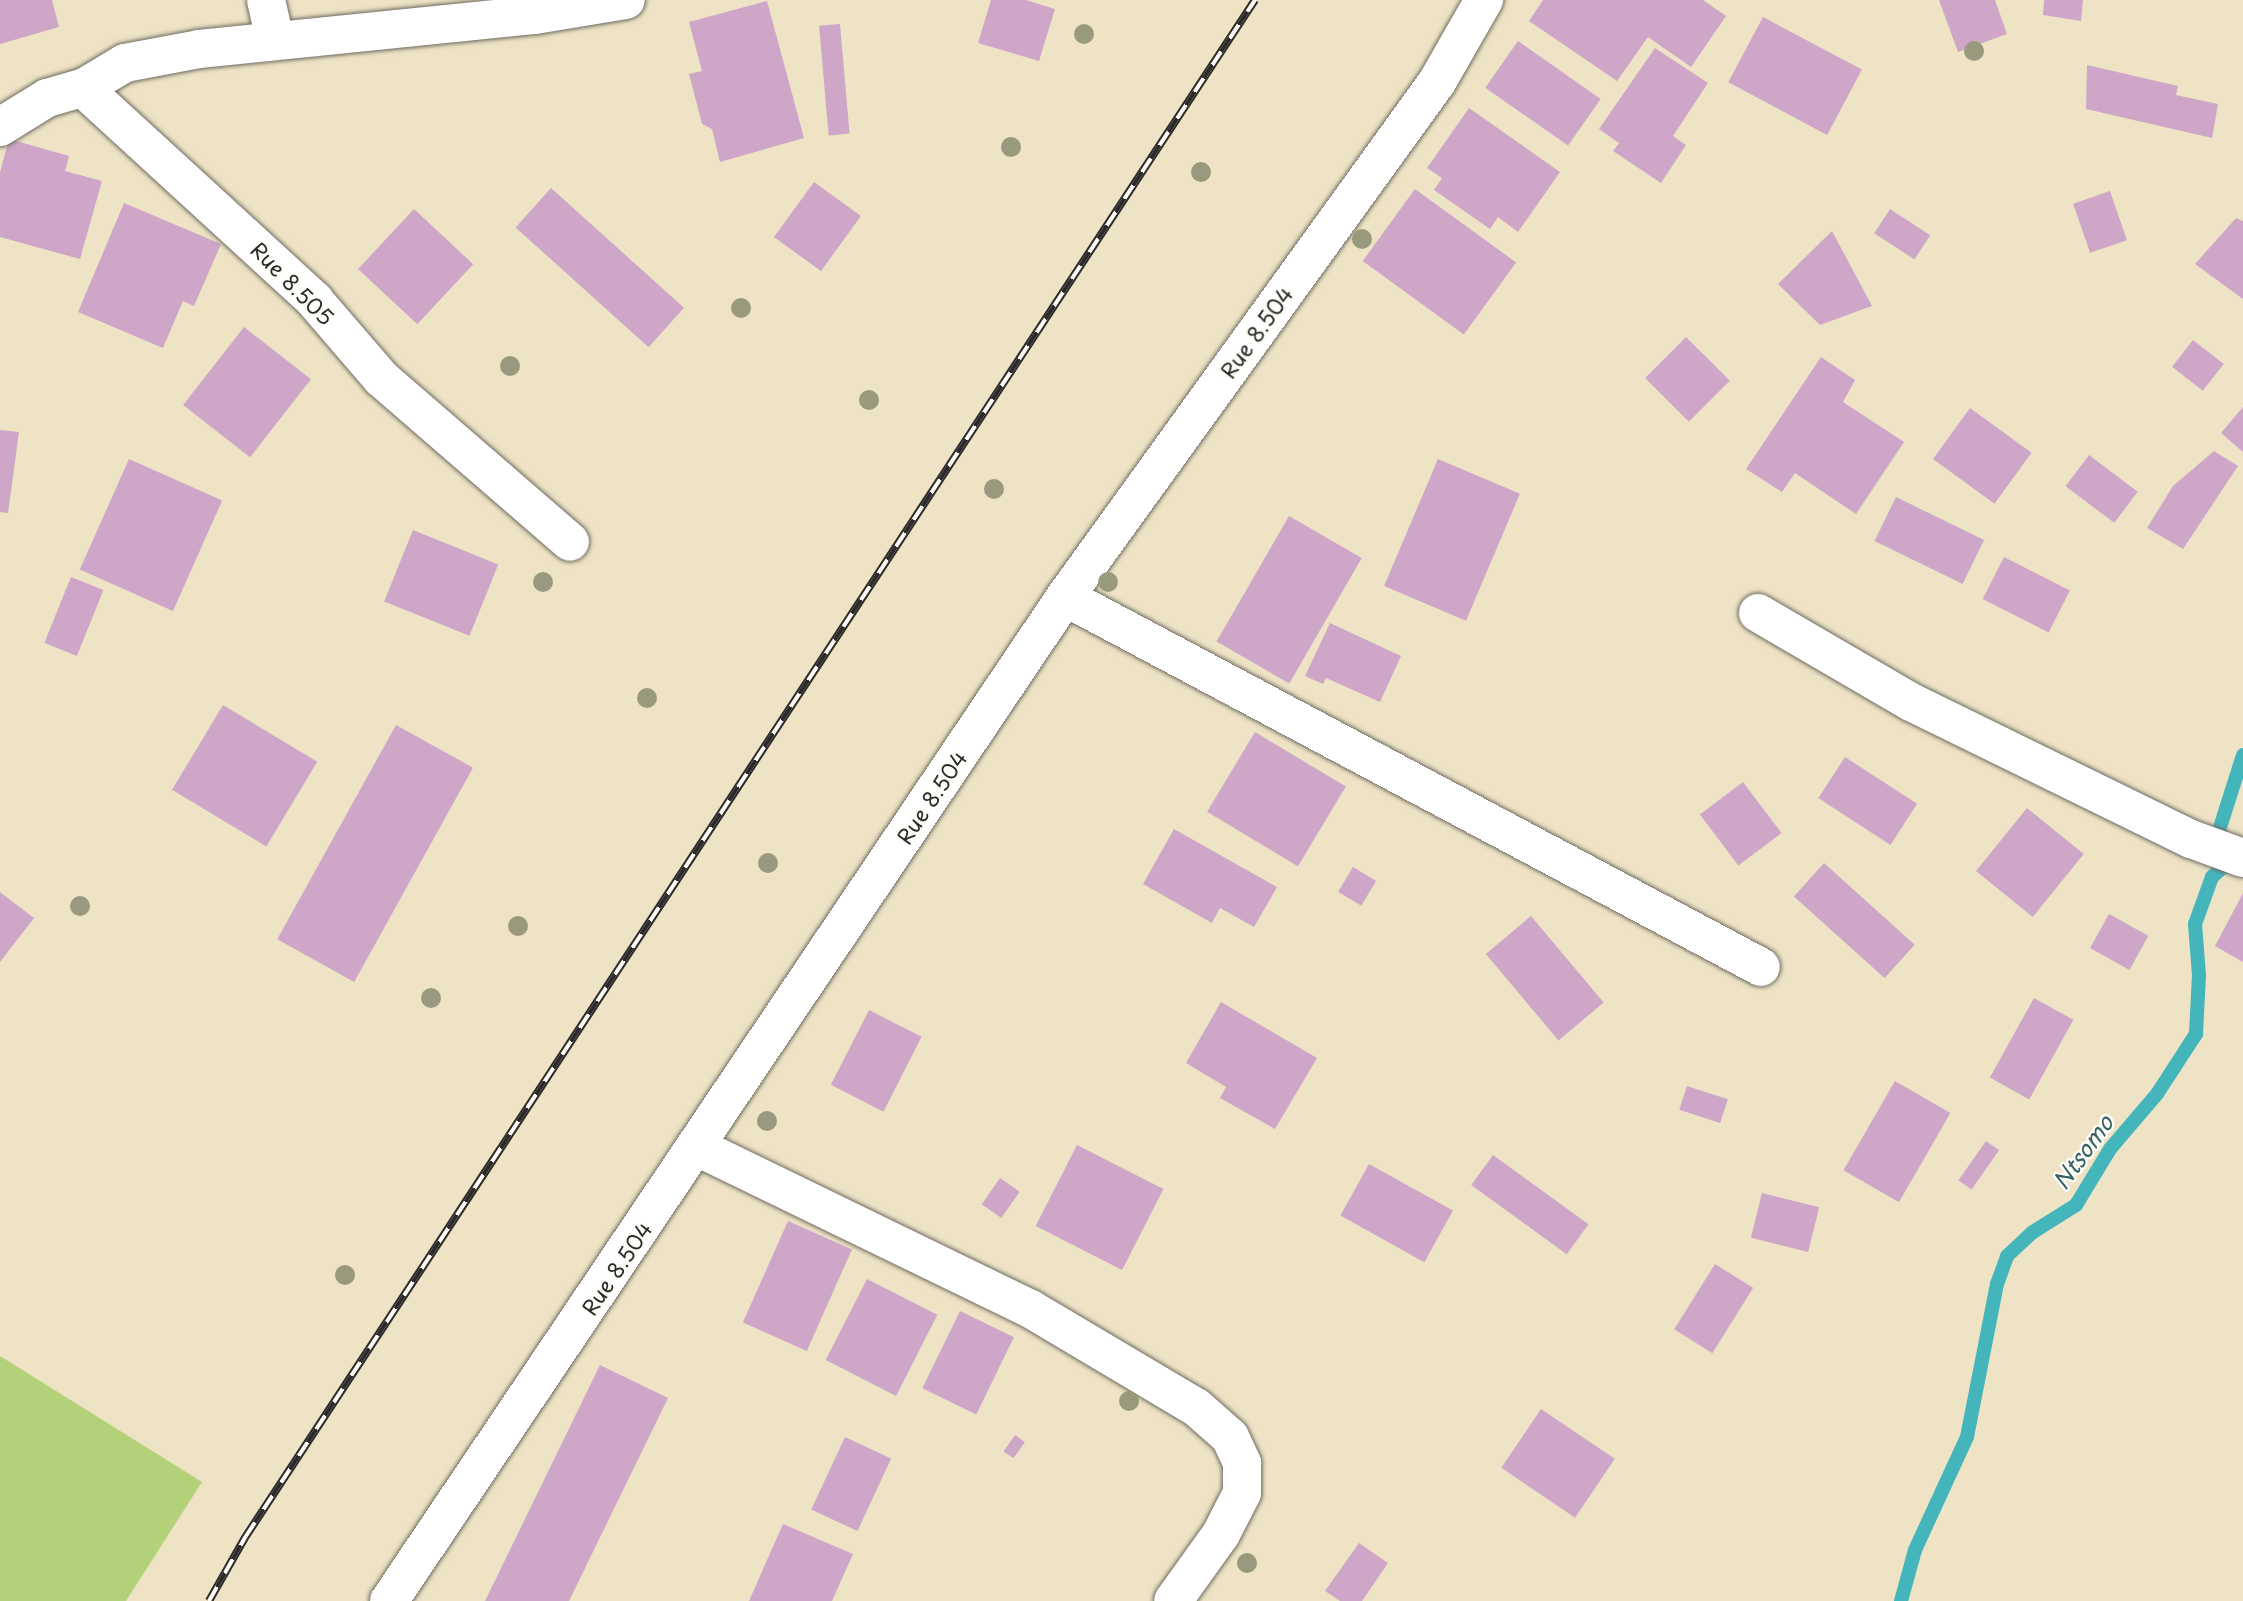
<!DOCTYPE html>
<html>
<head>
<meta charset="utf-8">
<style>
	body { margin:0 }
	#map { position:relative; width:2243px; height:1601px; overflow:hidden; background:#eee3c5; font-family:"Playpen Sans",sans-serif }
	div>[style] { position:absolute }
	.green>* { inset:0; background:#b3d178 }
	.stream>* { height:14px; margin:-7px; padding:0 7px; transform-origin:7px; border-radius:7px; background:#45b5bc }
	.building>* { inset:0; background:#cea7c8; transform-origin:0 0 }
	.roads { filter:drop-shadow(0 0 2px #6f6b61) drop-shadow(0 0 2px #6f6b61) }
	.street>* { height:38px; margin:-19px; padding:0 19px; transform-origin:19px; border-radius:19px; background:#fff }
	.rail>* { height:8px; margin-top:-4px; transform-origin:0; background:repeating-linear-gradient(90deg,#fdfcf7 0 16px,#2b2b2b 0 32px); box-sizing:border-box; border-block:2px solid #2b2b2b }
	.trees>* { width:20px; height:20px; margin:-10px; border-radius:50%; background:#99997d }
	span { translate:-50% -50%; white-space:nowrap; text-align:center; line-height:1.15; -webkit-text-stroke:5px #fdfcf7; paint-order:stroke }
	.street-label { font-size:21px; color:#2b2b2b }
	.water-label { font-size:23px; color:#356265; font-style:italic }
</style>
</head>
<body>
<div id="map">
	<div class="green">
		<i style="clip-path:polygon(0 1356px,202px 1482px,126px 1601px,0 1601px)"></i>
	</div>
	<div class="stream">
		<i style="left:1901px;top:1601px;width:53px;rotate:-74.6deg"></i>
		<i style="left:1915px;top:1550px;width:124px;rotate:-65.3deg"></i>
		<i style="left:1967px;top:1437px;width:156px;rotate:-78.9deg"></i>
		<i style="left:1997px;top:1284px;width:30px;rotate:-70deg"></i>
		<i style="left:2007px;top:1256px;width:35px;rotate:-43deg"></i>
		<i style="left:2033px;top:1232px;width:51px;rotate:-32.1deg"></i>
		<i style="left:2076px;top:1205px;width:66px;rotate:-58.7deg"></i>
		<i style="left:2110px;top:1149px;width:72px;rotate:-49.5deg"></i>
		<i style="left:2157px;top:1094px;width:72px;rotate:-57deg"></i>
		<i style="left:2196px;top:1034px;width:59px;rotate:-87.1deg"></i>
		<i style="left:2199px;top:975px;width:51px;rotate:-94.5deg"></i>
		<i style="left:2195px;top:924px;width:50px;rotate:-70.1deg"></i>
		<i style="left:2212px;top:877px;width:13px;rotate:-42deg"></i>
		<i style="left:2222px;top:868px;width:31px;rotate:-99deg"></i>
		<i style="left:2217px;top:837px;width:86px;rotate:-72.4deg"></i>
	</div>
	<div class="building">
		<i style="clip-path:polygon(0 0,52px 0,59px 27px,0 44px)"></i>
		<i style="clip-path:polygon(991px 0,1026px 0,1055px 9px,1039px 61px,978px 43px)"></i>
		<i style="clip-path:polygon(1543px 0,1703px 0,1726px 16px,1691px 67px,1648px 37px,1617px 81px,1529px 21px)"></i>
		<i style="clip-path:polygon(1939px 0,1995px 0,2007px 34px,1958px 52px)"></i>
		<i style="clip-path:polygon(2044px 0,2083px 0,2081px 21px,2043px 15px)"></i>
		<i style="clip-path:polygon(767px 1px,804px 138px,720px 162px,712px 129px,702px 124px,689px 74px,702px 71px,689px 22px)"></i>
		<i style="left:1763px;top:17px;width:112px;height:74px;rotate:28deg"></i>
		<i style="left:840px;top:24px;width:110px;height:21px;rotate:85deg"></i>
		<i style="left:1518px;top:41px;width:101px;height:57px;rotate:35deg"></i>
		<i style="clip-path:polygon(1655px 48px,1708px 83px,1673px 136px,1686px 145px,1661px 183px,1613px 151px,1619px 143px,1599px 129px)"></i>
		<i style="clip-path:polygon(2087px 65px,2178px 86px,2176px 95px,2218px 104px,2212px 138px,2086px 109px)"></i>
		<i style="clip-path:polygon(1469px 108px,1560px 172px,1518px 232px,1498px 217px,1490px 229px,1434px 190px,1442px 178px,1427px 168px)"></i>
		<i style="clip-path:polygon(9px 139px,69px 156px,65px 171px,102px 181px,80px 259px,0 237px,0 172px)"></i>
		<i style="left:814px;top:182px;width:58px;height:68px;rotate:36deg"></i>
		<i style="left:551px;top:188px;width:179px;height:53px;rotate:42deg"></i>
		<i style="left:1415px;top:189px;width:125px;height:89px;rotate:36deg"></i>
		<i style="left:2110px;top:191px;width:52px;height:39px;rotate:71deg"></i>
		<i style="clip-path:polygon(124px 203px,221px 244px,194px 306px,183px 301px,163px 348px,78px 312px)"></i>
		<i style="left:414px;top:209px;width:81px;height:82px;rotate:43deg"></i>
		<i style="left:1890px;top:209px;width:48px;height:29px;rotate:33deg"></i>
		<i style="clip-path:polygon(2236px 218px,2243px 221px,2243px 299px,2195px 264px)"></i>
		<i style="clip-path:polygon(1832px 231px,1872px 306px,1820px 325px,1778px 284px)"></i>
		<i style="left:244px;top:327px;width:85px;height:99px;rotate:38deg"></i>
		<i style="left:1686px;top:337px;width:62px;height:58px;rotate:45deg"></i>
		<i style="left:2193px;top:340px;width:39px;height:34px;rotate:38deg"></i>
		<i style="clip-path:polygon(1821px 357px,1855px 380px,1843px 402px,1904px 442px,1856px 514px,1795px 473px,1782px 492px,1746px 469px)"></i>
		<i style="clip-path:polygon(2243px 407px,2243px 452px,2221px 433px)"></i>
		<i style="left:1970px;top:408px;width:76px;height:63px;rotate:36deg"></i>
		<i style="clip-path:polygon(0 430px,19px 432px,8px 513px,0 512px)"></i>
		<i style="clip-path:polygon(2214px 451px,2238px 466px,2183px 549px,2147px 528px,2173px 486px)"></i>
		<i style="left:2089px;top:455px;width:61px;height:39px;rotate:37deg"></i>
		<i style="left:129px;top:459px;width:102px;height:121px;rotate:24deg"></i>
		<i style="left:1438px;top:459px;width:89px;height:138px;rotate:23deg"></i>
		<i style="left:1896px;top:497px;width:98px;height:49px;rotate:26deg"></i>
		<i style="left:1289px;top:516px;width:84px;height:145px;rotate:30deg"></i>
		<i style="left:413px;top:530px;width:92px;height:77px;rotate:22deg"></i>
		<i style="left:2004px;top:557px;width:74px;height:47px;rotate:27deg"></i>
		<i style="left:71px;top:577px;width:35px;height:71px;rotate:22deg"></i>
		<i style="clip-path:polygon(1330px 623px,1401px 656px,1380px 702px,1326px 678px,1323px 684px,1305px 676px)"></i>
		<i style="left:223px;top:705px;width:110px;height:99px;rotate:31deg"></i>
		<i style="left:396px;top:725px;width:88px;height:245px;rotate:29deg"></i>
		<i style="left:1255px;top:732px;width:106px;height:93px;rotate:31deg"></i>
		<i style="left:1845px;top:757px;width:86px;height:49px;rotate:33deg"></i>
		<i style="left:1743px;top:782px;width:64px;height:54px;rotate:53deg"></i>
		<i style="left:2027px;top:808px;width:73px;height:81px;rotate:39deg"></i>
		<i style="clip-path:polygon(1174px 829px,1277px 887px,1254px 927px,1220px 908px,1212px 923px,1143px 884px)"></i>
		<i style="left:1824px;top:863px;width:122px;height:45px;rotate:42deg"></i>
		<i style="left:1353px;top:867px;width:27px;height:29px;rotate:31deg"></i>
		<i style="clip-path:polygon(0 892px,34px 918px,0 962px)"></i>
		<i style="clip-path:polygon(2243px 893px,2243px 962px,2215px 946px)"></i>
		<i style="left:2109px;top:914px;width:45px;height:39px;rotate:29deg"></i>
		<i style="left:1531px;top:916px;width:113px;height:59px;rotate:50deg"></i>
		<i style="left:2034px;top:998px;width:45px;height:91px;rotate:29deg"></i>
		<i style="clip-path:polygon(1221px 1002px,1317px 1058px,1275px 1129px,1220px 1098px,1226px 1087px,1186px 1063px)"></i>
		<i style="left:869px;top:1010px;width:59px;height:84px;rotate:27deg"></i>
		<i style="left:1895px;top:1081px;width:64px;height:103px;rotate:30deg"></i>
		<i style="left:1687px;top:1086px;width:43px;height:25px;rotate:18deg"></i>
		<i style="left:1986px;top:1141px;width:16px;height:48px;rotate:35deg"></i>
		<i style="left:1077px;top:1145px;width:97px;height:91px;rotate:27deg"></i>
		<i style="left:1493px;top:1155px;width:118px;height:37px;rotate:36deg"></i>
		<i style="left:1369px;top:1164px;width:96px;height:59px;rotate:29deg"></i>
		<i style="left:1000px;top:1178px;width:24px;height:32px;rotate:35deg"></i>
		<i style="left:1762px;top:1193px;width:59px;height:46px;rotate:14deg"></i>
		<i style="left:788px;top:1221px;width:70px;height:111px;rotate:24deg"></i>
		<i style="left:1715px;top:1264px;width:45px;height:77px;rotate:32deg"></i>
		<i style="left:867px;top:1279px;width:79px;height:91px;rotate:27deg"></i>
		<i style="left:960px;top:1311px;width:60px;height:86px;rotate:26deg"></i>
		<i style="clip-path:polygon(600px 1365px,668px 1398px,569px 1601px,485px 1601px)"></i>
		<i style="left:1541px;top:1409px;width:89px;height:71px;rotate:34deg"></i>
		<i style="left:1015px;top:1435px;width:12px;height:20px;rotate:35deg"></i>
		<i style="left:845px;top:1437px;width:51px;height:80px;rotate:25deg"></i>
		<i style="clip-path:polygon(783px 1524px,853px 1554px,832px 1601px,749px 1601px)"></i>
		<i style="clip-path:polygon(1359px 1543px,1388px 1563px,1362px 1601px,1340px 1601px,1325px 1591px)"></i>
	</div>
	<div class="roads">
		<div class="street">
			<i style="left:266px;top:0;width:41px;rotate:77.3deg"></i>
			<i style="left:83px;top:88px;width:49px;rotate:-30.8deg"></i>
			<i style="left:125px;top:63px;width:75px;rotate:-10.7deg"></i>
			<i style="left:199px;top:49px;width:338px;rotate:-5.8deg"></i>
			<i style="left:535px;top:15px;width:92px;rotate:-9.4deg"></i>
			<i style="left:0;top:127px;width:55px;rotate:-31.7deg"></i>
			<i style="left:47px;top:98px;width:37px;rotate:-16deg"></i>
			<i style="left:83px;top:88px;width:314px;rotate:42.5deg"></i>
			<i style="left:314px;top:300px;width:103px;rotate:49.3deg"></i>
			<i style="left:381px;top:378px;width:250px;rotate:40.9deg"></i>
			<i style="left:1065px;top:597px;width:788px;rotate:28deg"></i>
			<i style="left:1758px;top:613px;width:177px;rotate:30.2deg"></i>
			<i style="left:1911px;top:702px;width:312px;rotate:26.1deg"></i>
			<i style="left:2191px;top:839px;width:55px;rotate:20.1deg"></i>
			<i style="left:697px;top:1147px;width:369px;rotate:25.9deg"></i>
			<i style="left:1029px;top:1308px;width:194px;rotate:30.7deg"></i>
			<i style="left:1196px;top:1407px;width:45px;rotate:41.4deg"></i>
			<i style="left:1230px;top:1437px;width:29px;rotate:65deg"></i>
			<i style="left:1242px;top:1463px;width:30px;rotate:90deg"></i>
			<i style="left:1242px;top:1493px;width:46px;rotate:117.1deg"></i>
			<i style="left:1221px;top:1534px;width:82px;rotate:125.6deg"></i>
			<i style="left:389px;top:1601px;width:1210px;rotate:-56.05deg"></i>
			<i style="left:1065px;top:597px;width:635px;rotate:-54.16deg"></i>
			<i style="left:1437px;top:82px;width:95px;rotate:-60.2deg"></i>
		</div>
	</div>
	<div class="rail">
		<i style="left:209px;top:1601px;width:75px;rotate:-60.4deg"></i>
		<i style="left:246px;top:1536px;width:1838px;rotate:-56.7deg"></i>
	</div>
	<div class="trees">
		<i style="left:1084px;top:34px"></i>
		<i style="left:1974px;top:51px"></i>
		<i style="left:1011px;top:147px"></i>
		<i style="left:1201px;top:172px"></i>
		<i style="left:1362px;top:239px"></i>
		<i style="left:741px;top:308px"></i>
		<i style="left:510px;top:366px"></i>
		<i style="left:869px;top:400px"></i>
		<i style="left:994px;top:489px"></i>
		<i style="left:543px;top:582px"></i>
		<i style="left:1108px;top:582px"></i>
		<i style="left:647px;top:698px"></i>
		<i style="left:768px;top:863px"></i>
		<i style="left:80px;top:906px"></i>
		<i style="left:518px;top:926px"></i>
		<i style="left:431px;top:998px"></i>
		<i style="left:767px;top:1121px"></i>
		<i style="left:345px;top:1275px"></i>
		<i style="left:1129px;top:1401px"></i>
		<i style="left:1247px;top:1563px"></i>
	</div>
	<div class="street-label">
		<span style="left:293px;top:283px;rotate:45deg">Rue 8.505</span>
		<span style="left:1256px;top:332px;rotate:-54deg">Rue 8.504</span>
		<span style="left:931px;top:797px;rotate:-56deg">Rue 8.504</span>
		<span style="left:616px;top:1268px;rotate:-56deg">Rue 8.504</span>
	</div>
	<div class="water-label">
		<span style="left:2083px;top:1152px;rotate:-54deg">Ntsomo</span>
	</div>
</div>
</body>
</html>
